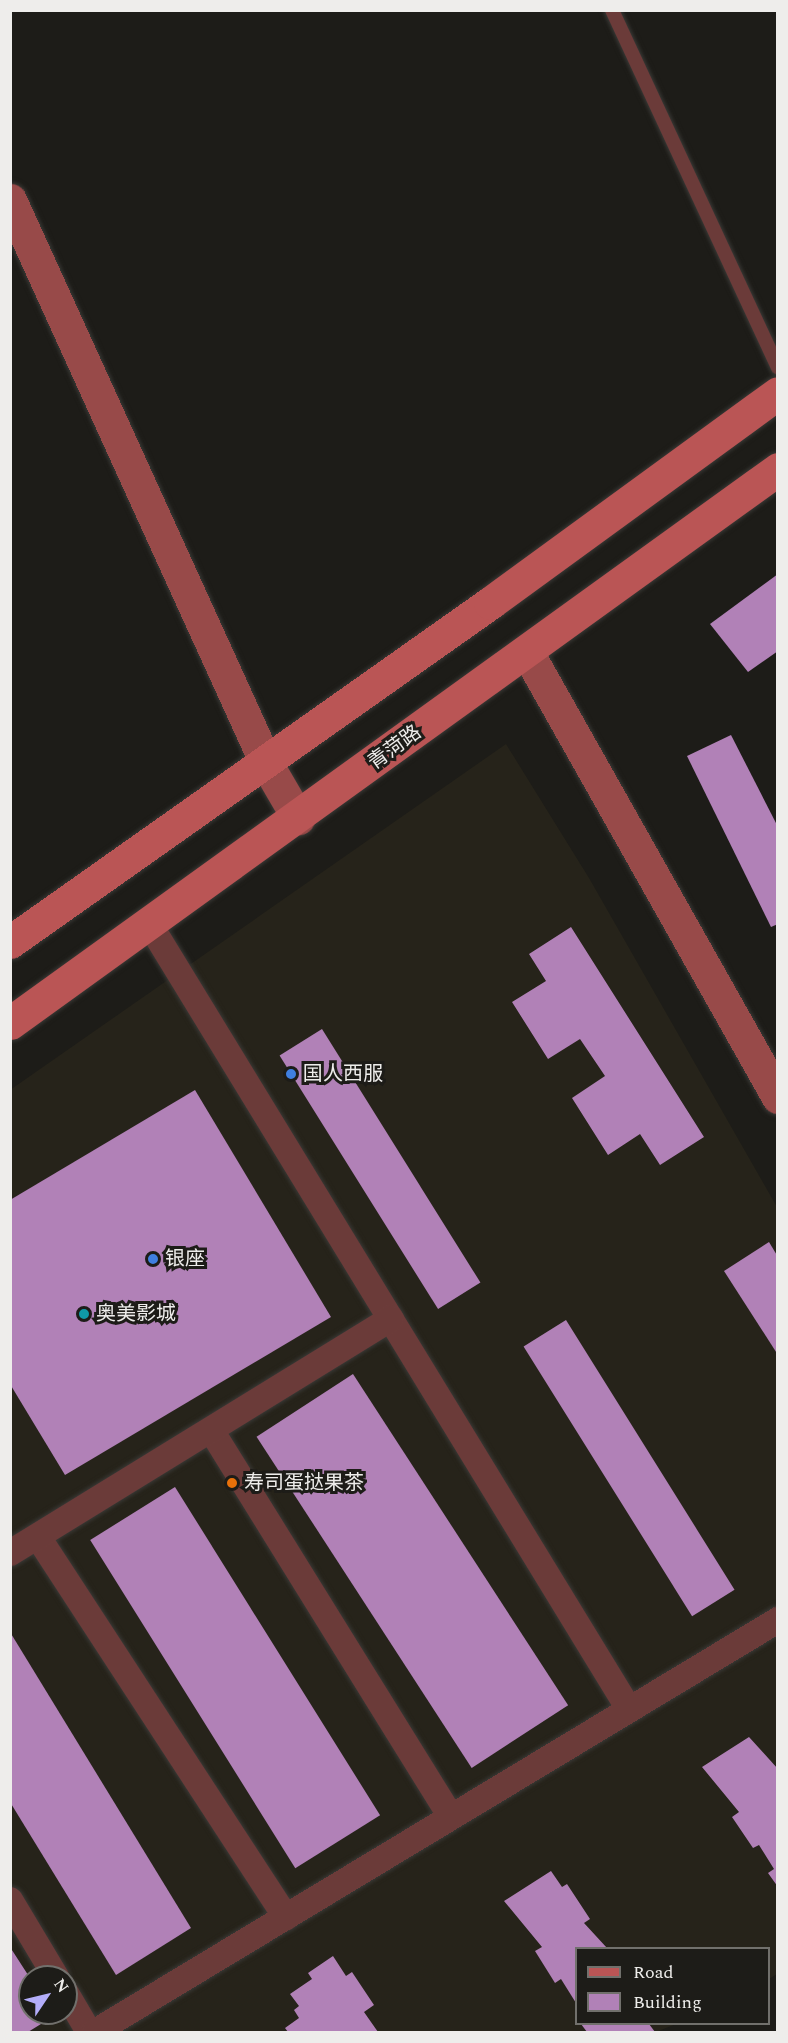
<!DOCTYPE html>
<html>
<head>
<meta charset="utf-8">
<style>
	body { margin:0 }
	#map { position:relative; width:788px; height:2043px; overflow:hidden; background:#1d1c18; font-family:Spectral,"Noto Sans SC",serif }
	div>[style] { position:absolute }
	.built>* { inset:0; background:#26231a }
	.building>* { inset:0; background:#b181b7; transform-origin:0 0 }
	.roads { filter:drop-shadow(0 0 2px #3a3936) drop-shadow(0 0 2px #3a3936) }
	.lane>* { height:14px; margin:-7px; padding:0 7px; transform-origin:7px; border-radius:7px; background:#6b3b39 }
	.street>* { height:26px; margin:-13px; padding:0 13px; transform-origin:13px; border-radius:13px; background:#6b3b39 }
	.secondary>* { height:33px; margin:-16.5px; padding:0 16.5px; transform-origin:16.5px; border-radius:16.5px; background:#984a49 }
	.primary>* { height:33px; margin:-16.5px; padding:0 16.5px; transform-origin:16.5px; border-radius:16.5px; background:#ba5555 }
	.dots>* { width:16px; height:16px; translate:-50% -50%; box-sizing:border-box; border:3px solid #1d1c18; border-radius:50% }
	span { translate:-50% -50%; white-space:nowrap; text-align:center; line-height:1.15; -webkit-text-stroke:6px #1d1c18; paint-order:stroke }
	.street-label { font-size:20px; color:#eeedeb }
	.poi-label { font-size:20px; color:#eeedeb }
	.left { translate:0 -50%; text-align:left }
	.frame { position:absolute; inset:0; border:12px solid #eeedeb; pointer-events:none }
	.legend { position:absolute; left:575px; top:1947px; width:195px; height:78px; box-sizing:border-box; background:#1d1c18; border:2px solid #71706c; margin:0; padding:8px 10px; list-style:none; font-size:18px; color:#eeedeb }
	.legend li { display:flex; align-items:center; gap:12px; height:30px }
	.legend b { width:30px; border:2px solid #71706c }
	.north { position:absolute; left:18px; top:1965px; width:60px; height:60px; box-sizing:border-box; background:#1d1c18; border:2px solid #71706c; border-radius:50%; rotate:55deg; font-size:16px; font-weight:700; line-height:24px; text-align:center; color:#eeedeb }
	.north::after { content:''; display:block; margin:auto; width:21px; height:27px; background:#b3adf9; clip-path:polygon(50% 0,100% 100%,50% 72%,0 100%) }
</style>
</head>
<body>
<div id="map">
	<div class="built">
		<i style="clip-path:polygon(evenodd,506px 744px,589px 878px,777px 1207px,777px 1974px,769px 1979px,768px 1948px,576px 1948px,576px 2024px,676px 2024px,656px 2032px,11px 2032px,10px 1090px,506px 744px,30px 1977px,66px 1977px,66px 2013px,30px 2013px,30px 1977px)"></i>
	</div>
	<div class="building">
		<i style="clip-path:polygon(778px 574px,778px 651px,748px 672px,710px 624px)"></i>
		<i style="clip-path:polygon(731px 735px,778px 827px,778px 924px,771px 927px,687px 756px)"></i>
		<i style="clip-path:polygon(571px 927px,704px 1137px,660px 1165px,640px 1134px,608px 1155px,572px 1098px,605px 1076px,580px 1039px,548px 1059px,512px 1002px,546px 981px,529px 954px)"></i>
		<i style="left:322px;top:1029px;width:299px;height:50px;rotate:58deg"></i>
		<i style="clip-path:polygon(195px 1090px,331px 1317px,65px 1475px,10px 1384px,10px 1200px)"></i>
		<i style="clip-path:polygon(769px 1242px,778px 1257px,778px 1355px,724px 1271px)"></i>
		<i style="left:566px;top:1320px;width:318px;height:50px;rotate:58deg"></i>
		<i style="left:353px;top:1374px;width:395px;height:115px;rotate:57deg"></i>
		<i style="left:175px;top:1487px;width:387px;height:100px;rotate:58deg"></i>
		<i style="clip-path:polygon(10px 1632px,191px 1928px,116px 1975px,10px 1802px)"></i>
		<i style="clip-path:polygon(749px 1737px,778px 1769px,778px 1887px,768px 1873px,774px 1869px,759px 1845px,753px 1848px,732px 1817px,739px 1812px,702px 1767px)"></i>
		<i style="clip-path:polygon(551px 1871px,562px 1887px,567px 1884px,590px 1919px,584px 1923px,607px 1948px,576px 1948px,576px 2003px,561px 1979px,555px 1983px,535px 1951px,542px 1947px,504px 1901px)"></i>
		<i style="clip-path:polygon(10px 1947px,30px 1978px,30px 2013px,54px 2016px,28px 2032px,10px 2032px)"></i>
		<i style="clip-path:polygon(333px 1956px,346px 1976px,352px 1972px,374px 2005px,364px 2012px,378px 2032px,288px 2032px,285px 2028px,299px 2018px,294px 2010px,299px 2006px,290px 1994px,312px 1979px,308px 1973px)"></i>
		<i style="clip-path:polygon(581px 2024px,649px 2024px,655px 2032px,587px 2032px)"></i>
	</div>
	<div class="roads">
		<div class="lane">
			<i style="left:612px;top:10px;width:394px;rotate:65.1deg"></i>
		</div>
		<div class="street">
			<i style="left:150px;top:925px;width:919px;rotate:58.58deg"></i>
			<i style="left:211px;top:1430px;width:455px;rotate:58.2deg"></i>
			<i style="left:38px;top:1537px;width:454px;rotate:56.9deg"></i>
			<i style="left:10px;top:1553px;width:447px;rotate:-31.6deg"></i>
			<i style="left:10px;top:1900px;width:90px;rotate:59.1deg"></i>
			<i style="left:66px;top:1993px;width:45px;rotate:59.5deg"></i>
			<i style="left:95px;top:2032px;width:798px;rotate:-31.1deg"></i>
		</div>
		<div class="secondary">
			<i style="left:10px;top:200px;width:618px;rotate:65.55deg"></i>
			<i style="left:266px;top:763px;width:64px;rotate:59.8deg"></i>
			<i style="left:527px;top:652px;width:511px;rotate:60.58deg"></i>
		</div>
		<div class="primary">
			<i style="left:10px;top:942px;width:588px;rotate:-35.23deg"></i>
			<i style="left:490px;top:603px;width:356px;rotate:-36.1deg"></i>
			<i style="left:10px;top:1023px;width:947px;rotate:-35.8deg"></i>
		</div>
	</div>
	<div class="dots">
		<i style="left:291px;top:1074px;background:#3f7fe0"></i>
		<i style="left:153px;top:1259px;background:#3f7fe0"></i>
		<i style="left:84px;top:1314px;background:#0f9aa8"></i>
		<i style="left:232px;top:1483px;background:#e8710a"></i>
	</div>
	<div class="street-label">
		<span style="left:395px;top:748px;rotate:-36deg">青菏路</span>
	</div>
	<div class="poi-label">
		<span class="left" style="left:303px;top:1074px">国人西服</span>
		<span class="left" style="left:165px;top:1259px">银座</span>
		<span class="left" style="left:96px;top:1314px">奥美影城</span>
		<span class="left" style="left:244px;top:1483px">寿司蛋挞果茶</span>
	</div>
	<div class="frame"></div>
	<ul class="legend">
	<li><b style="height:8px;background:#ba5555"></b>Road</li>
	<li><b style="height:16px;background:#b181b7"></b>Building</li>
	</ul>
	<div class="north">N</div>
</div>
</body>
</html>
